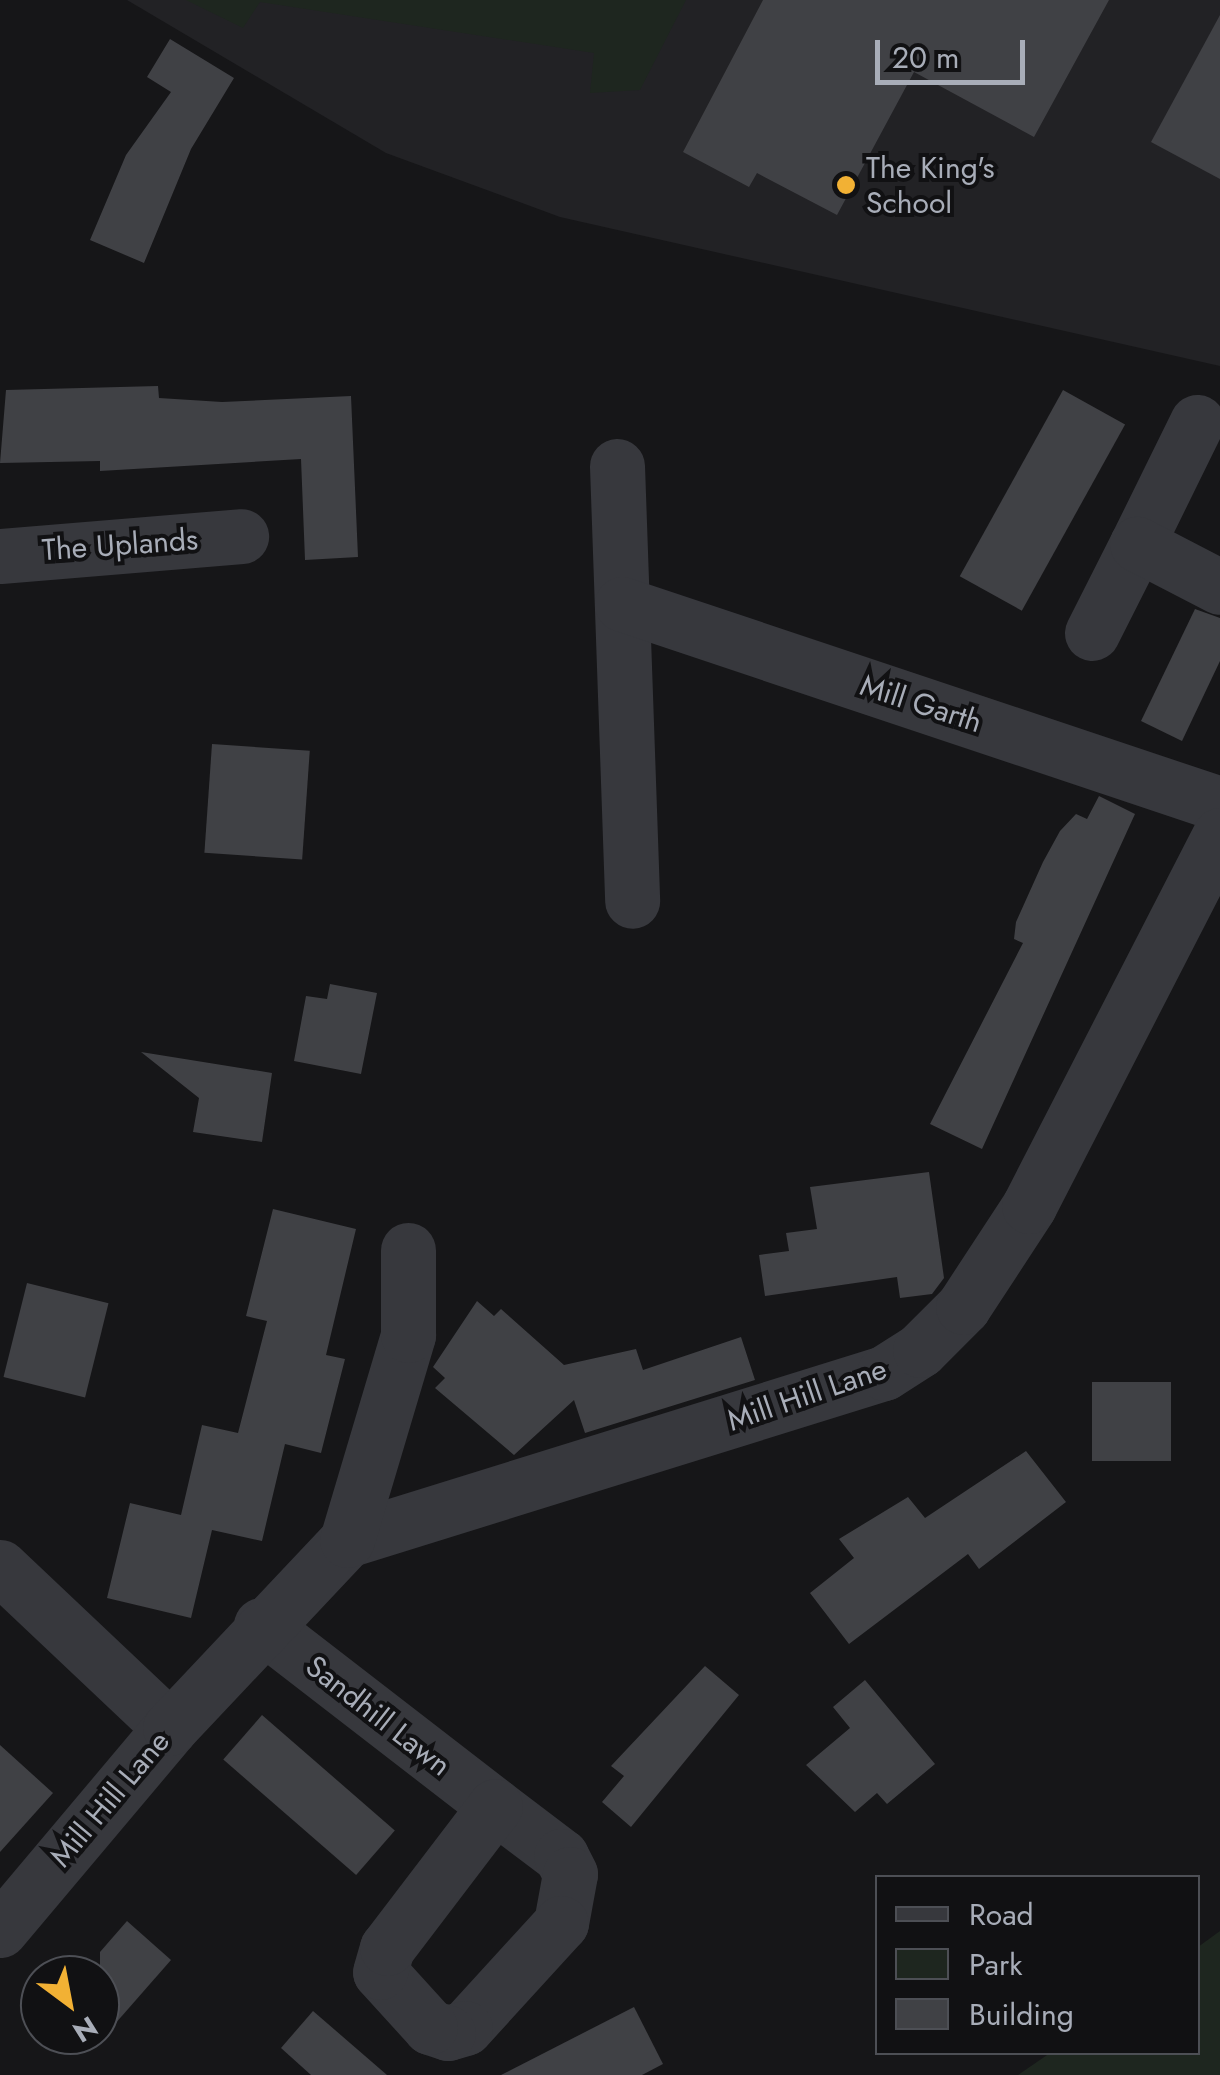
<!DOCTYPE html>
<html>
<head>
<meta charset="utf-8">
<style>
	body { margin:0 }
	#map { position:relative; width:1220px; height:2075px; overflow:hidden; background:#161618; font-family:Jost,sans-serif }
	div>[style] { position:absolute }
	.built>* { inset:0; background:#222225 }
	.green>* { inset:0; background:#1e261f }
	.building>* { inset:0; background:#404145; transform-origin:0 0 }
	.minor>* { height:55px; margin:-27.5px; padding:0 27.5px; transform-origin:27.5px; border-radius:27.5px; background:#37383d }
	.dots>* { width:28px; height:28px; translate:-50% -50%; box-sizing:border-box; border:5px solid #111113; border-radius:50% }
	span { translate:-50% -50%; white-space:nowrap; text-align:center; line-height:1.15; -webkit-text-stroke:8px #111113; paint-order:stroke }
	.poi-label { font-size:30px; color:#a8adb8 }
	.left { translate:0 -50%; text-align:left }
	.street-label { font-size:30px; color:#a8adb8 }
	.legend { position:absolute; left:875px; top:1875px; width:325px; height:180px; box-sizing:border-box; background:#111113; border:2px solid #4d4f55; margin:0; padding:12px 18px; list-style:none; font-size:30px; color:#a8adb8 }
	.legend li { display:flex; align-items:center; gap:20px; height:50px }
	.legend b { width:50px; border:2px solid #4d4f55 }
	.north { position:absolute; left:20px; top:1955px; width:100px; height:100px; box-sizing:border-box; background:#111113; border:2px solid #4d4f55; border-radius:50%; rotate:148deg; font-size:28px; font-weight:700; line-height:40px; text-align:center; color:#a8adb8 }
	.north::after { content:''; display:block; margin:auto; width:35px; height:45px; background:#f2b134; clip-path:polygon(50% 0,100% 100%,50% 72%,0 100%) }
	.scale { position:absolute; left:875px; top:40px; width:150px; height:45px; box-sizing:border-box; border:5px solid #a8adb8; border-top:0; padding-left:12px; font-size:30px; line-height:35px; white-space:nowrap; color:#a8adb8; -webkit-text-stroke:8px #111113; paint-order:stroke }
</style>
</head>
<body>
<div id="map">
	<div class="built">
		<i style="clip-path:polygon(127px 0,1220px 0,1220px 366px,560px 217px,386px 153px)"></i>
	</div>
	<div class="green">
		<i style="clip-path:polygon(186px 0,686px 0,640px 90px,590px 93px,594px 53px,260px 2px,243px 28px)"></i>
		<i style="clip-path:polygon(1220px 1931px,1220px 2075px,1018px 2075px,1050px 2053px,1198px 2052px,1198px 1947px)"></i>
	</div>
	<div class="building">
		<i style="clip-path:polygon(763px 0,1109px 0,1034px 137px,914px 72px,837px 215px,757px 173px,749px 187px,683px 152px)"></i>
		<i style="clip-path:polygon(1220px 15px,1220px 179px,1151px 142px)"></i>
		<i style="clip-path:polygon(170px 39px,234px 78px,191px 149px,144px 263px,90px 240px,126px 155px,171px 92px,147px 77px)"></i>
		<i style="clip-path:polygon(158px 386px,159px 398px,222px 402px,351px 396px,358px 557px,305px 560px,301px 459px,100px 471px,100px 461px,0 463px,6px 390px)"></i>
		<i style="left:1063px;top:390px;width:71px;height:213px;rotate:29deg"></i>
		<i style="clip-path:polygon(1195px 609px,1220px 618px,1220px 661px,1182px 741px,1141px 721px)"></i>
		<i style="left:212px;top:744px;width:98px;height:109px;rotate:4deg"></i>
		<i style="clip-path:polygon(1099px 796px,1135px 814px,982px 1149px,930px 1124px,1023px 943px,1014px 939px,1016px 922px,1043px 862px,1060px 831px,1076px 814px,1087px 819px)"></i>
		<i style="clip-path:polygon(330px 984px,377px 993px,361px 1074px,294px 1061px,306px 996px,327px 999px)"></i>
		<i style="clip-path:polygon(141px 1052px,272px 1073px,262px 1142px,193px 1132px,199px 1098px)"></i>
		<i style="clip-path:polygon(929px 1172px,944px 1278px,932px 1294px,900px 1298px,897px 1277px,765px 1296px,759px 1255px,789px 1251px,786px 1233px,817px 1229px,810px 1187px)"></i>
		<i style="clip-path:polygon(273px 1209px,356px 1229px,326px 1355px,345px 1359px,321px 1453px,285px 1444px,262px 1541px,212px 1530px,191px 1618px,107px 1598px,130px 1503px,181px 1515px,202px 1425px,238px 1433px,267px 1321px,246px 1316px)"></i>
		<i style="left:27px;top:1283px;width:84px;height:97px;rotate:14deg"></i>
		<i style="clip-path:polygon(477px 1301px,494px 1316px,501px 1309px,564px 1365px,636px 1349px,643px 1370px,741px 1337px,755px 1380px,585px 1433px,574px 1400px,514px 1455px,435px 1388px,445px 1378px,433px 1367px)"></i>
		<i style="left:1092px;top:1382px;width:79px;height:79px"></i>
		<i style="clip-path:polygon(1026px 1451px,1066px 1502px,979px 1569px,968px 1554px,849px 1644px,810px 1593px,854px 1558px,839px 1539px,908px 1497px,925px 1518px)"></i>
		<i style="clip-path:polygon(705px 1666px,739px 1695px,631px 1827px,602px 1802px,624px 1776px,611px 1766px)"></i>
		<i style="clip-path:polygon(865px 1680px,935px 1764px,887px 1804px,877px 1793px,855px 1812px,806px 1765px,850px 1728px,833px 1707px)"></i>
		<i style="left:262px;top:1715px;width:176px;height:59px;rotate:41deg"></i>
		<i style="clip-path:polygon(0 1745px,53px 1793px,0 1852px)"></i>
		<i style="clip-path:polygon(127px 1921px,171px 1960px,100px 2041px,100px 1952px)"></i>
		<i style="clip-path:polygon(634px 2007px,663px 2064px,642px 2075px,501px 2075px)"></i>
		<i style="clip-path:polygon(313px 2011px,387px 2075px,311px 2075px,281px 2048px)"></i>
	</div>
	<div class="minor">
		<i style="left:617px;top:466px;width:435px;rotate:88deg"></i>
		<i style="left:1137px;top:544px;width:136px;rotate:-63.8deg"></i>
		<i style="left:0;top:556px;width:242px;rotate:-4.7deg"></i>
		<i style="left:622px;top:604px;width:631px;rotate:18.49deg"></i>
		<i style="left:1092px;top:633px;width:100px;rotate:-63.2deg"></i>
		<i style="left:1137px;top:544px;width:93px;rotate:27.4deg"></i>
		<i style="left:347px;top:1540px;width:562px;rotate:-17.28deg"></i>
		<i style="left:884px;top:1373px;width:43px;rotate:-32.6deg"></i>
		<i style="left:920px;top:1350px;width:61px;rotate:-45deg"></i>
		<i style="left:963px;top:1307px;width:121px;rotate:-56.8deg"></i>
		<i style="left:1029px;top:1206px;width:417px;rotate:-62.8deg"></i>
		<i style="left:0;top:1567px;width:234px;rotate:43.4deg"></i>
		<i style="left:261px;top:1625px;width:296px;rotate:37.7deg"></i>
		<i style="left:495px;top:1806px;width:83px;rotate:37.1deg"></i>
		<i style="left:561px;top:1856px;width:20px;rotate:63deg"></i>
		<i style="left:570px;top:1874px;width:50px;rotate:100.4deg"></i>
		<i style="left:561px;top:1923px;width:142px;rotate:132.4deg"></i>
		<i style="left:465px;top:2028px;width:18px;rotate:164deg"></i>
		<i style="left:448px;top:2033px;width:19px;rotate:-162deg"></i>
		<i style="left:430px;top:2027px;width:74px;rotate:-132.3deg"></i>
		<i style="left:380px;top:1972px;width:25px;rotate:-74deg"></i>
		<i style="left:387px;top:1948px;width:178px;rotate:-52.7deg"></i>
		<i style="left:0;top:1930px;width:264px;rotate:-49.9deg"></i>
		<i style="left:170px;top:1728px;width:258px;rotate:-46.7deg"></i>
		<i style="left:347px;top:1540px;width:214px;rotate:-73.4deg"></i>
		<i style="left:408px;top:1335px;width:85px;rotate:-90deg"></i>
	</div>
	<div class="dots">
		<i style="left:846px;top:185px;background:#f2b134"></i>
	</div>
	<div class="poi-label">
		<span class="left" style="left:866px;top:185px">The King's<br>School</span>
	</div>
	<div class="street-label">
		<span style="left:120px;top:545px;rotate:-4deg">The Uplands</span>
		<span style="left:921px;top:704px;rotate:18deg">Mill Garth</span>
		<span style="left:807px;top:1395px;rotate:-19deg">Mill Hill Lane</span>
		<span style="left:378px;top:1716px;rotate:38deg">Sandhill Lawn</span>
		<span style="left:110px;top:1799px;rotate:-50deg">Mill Hill Lane</span>
	</div>
	<ul class="legend">
	<li><b style="height:12px;background:#37383d"></b>Road</li>
	<li><b style="height:28px;background:#1e261f"></b>Park</li>
	<li><b style="height:28px;background:#404145"></b>Building</li>
	</ul>
	<div class="north">N</div>
	<div class="scale">20 m</div>
</div>
</body>
</html>
